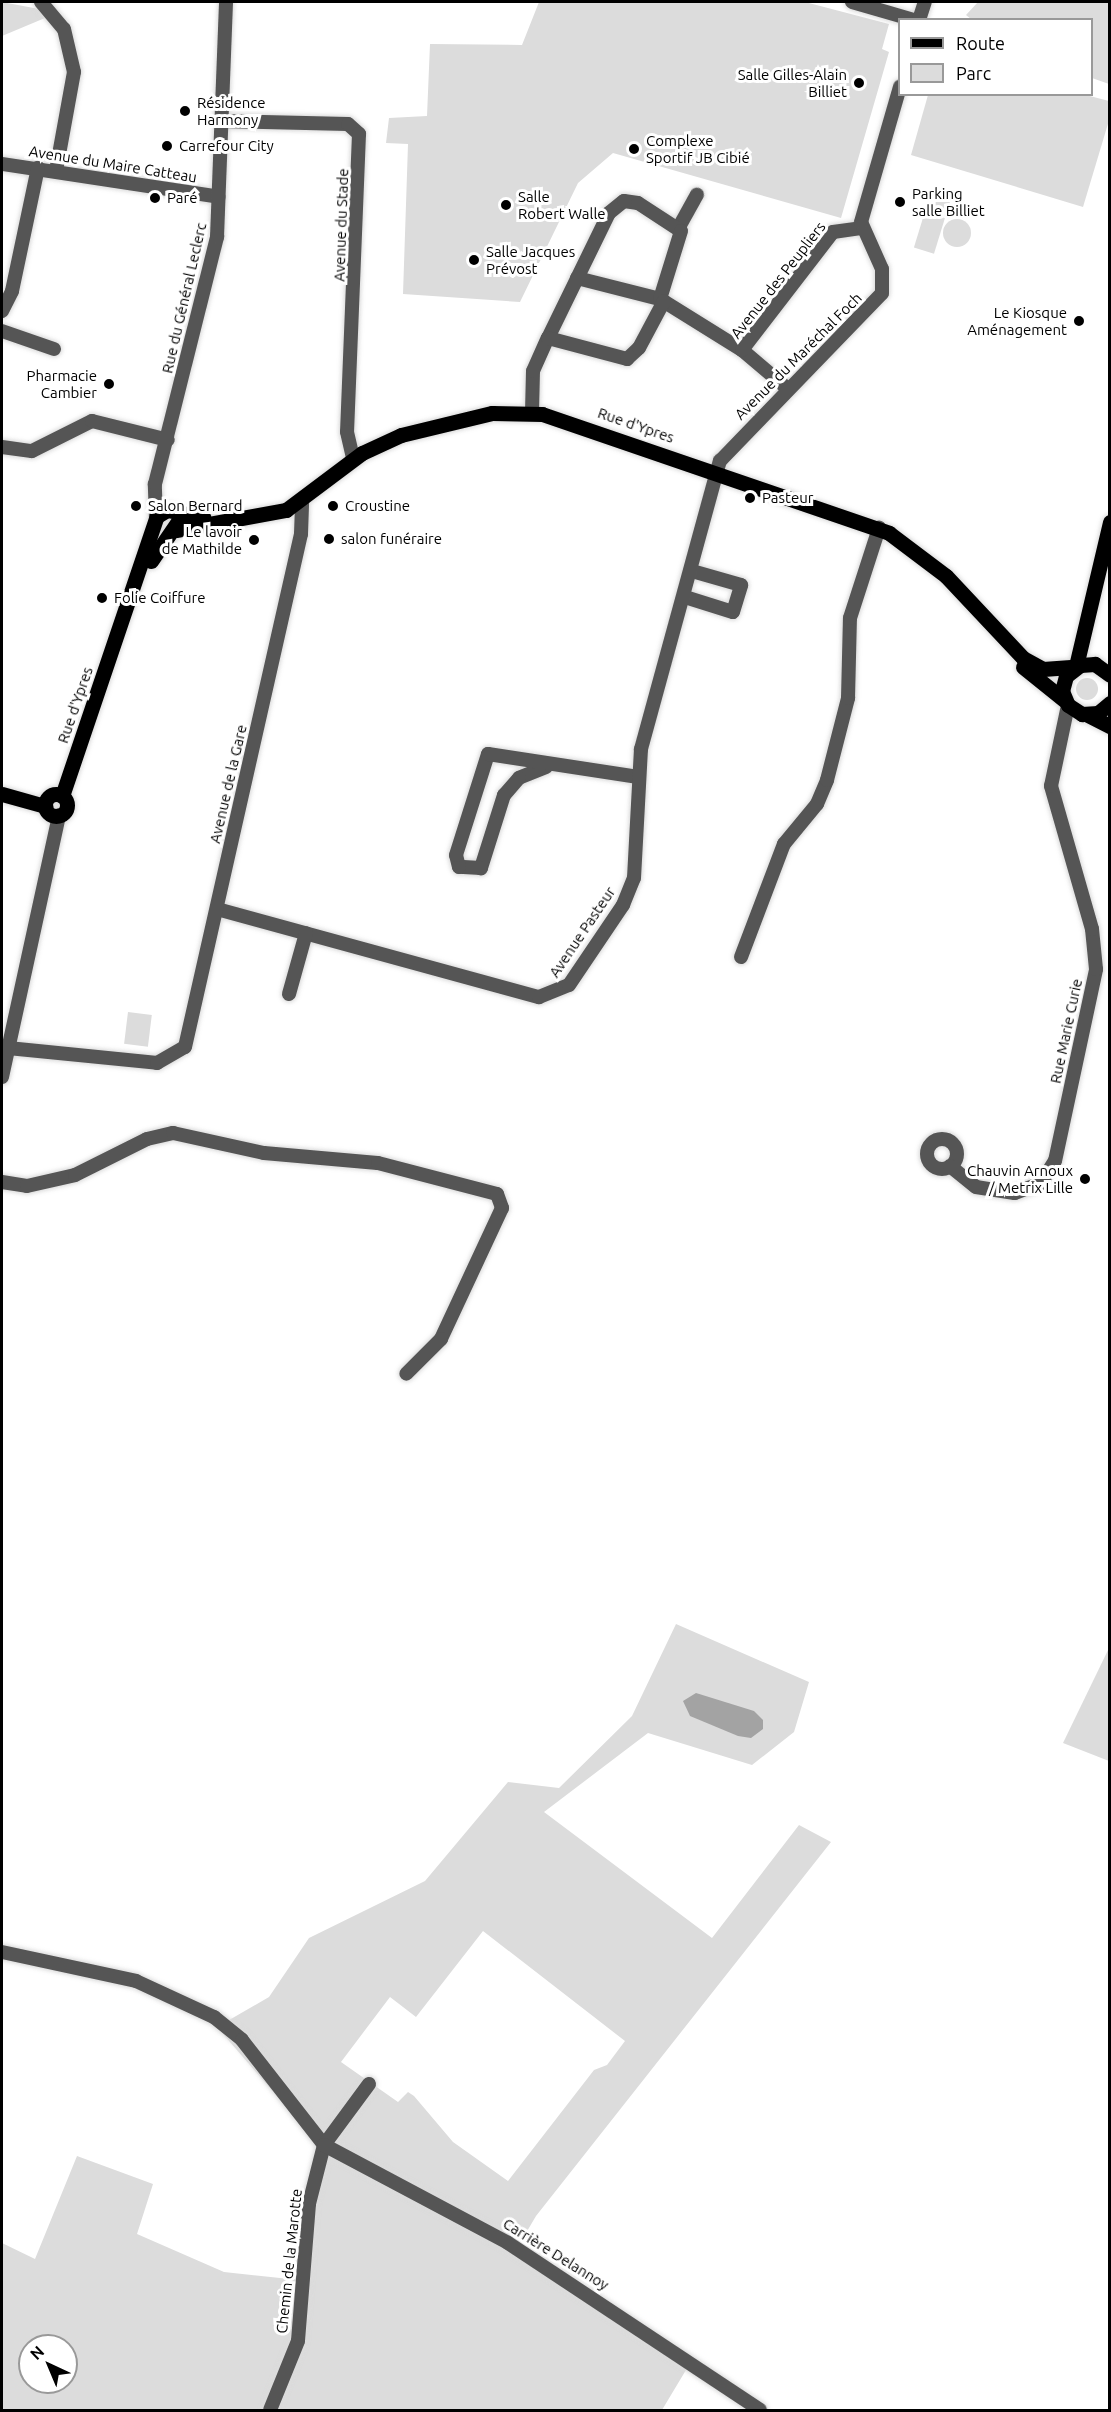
<!DOCTYPE html>
<html>
<head>
<meta charset="utf-8">
<style>
	body { margin:0 }
	#map { position:relative; width:1111px; height:2412px; overflow:hidden; background:#fff; font-family:Ubuntu,sans-serif }
	div>[style] { position:absolute }
	.green>* { inset:0; background:#dcdcdc; transform-origin:0 0 }
	.round { border-radius:50% }
	.water>* { inset:0; background:#a3a3a3 }
	.roads { filter:drop-shadow(0 0 2px #dbdbdb) drop-shadow(0 0 2px #dbdbdb) }
	.minor>* { height:14px; margin:-7px; padding:0 7px; transform-origin:7px; border-radius:7px; background:#555 }
	.minor>.ring { margin:-7px; padding:0; box-sizing:content-box; background:none; border:14px solid #555; border-radius:50% }
	.major>* { height:15px; margin:-7.5px; padding:0 7.5px; transform-origin:7.5px; border-radius:7.5px; background:#000 }
	.major>.ring { margin:-7.5px; padding:0; box-sizing:content-box; background:none; border:15px solid #000; border-radius:50% }
	.dots>* { width:16px; height:16px; translate:-50% -50%; box-sizing:border-box; border:3px solid #fff; border-radius:50% }
	span { translate:-50% -50%; white-space:nowrap; text-align:center; line-height:1.15; -webkit-text-stroke:6px #fff; paint-order:stroke }
	.poi-label { font-size:15px; color:#000 }
	.right { translate:-100% -50%; text-align:right }
	.left { translate:0 -50%; text-align:left }
	.street-label { font-size:15px; color:#000 }
	.frame { position:absolute; inset:0; border:3px solid #000; pointer-events:none }
	.legend { position:absolute; left:898px; top:18px; width:195px; height:78px; box-sizing:border-box; background:#fff; border:2px solid #999; margin:0; padding:8px 10px; list-style:none; font-size:18px; color:#000 }
	.legend li { display:flex; align-items:center; gap:12px; height:30px }
	.legend b { width:30px; border:2px solid #999 }
	.north { position:absolute; left:18px; top:2334px; width:60px; height:60px; box-sizing:border-box; background:#fff; border:2px solid #999; border-radius:50%; rotate:316deg; font-size:16px; font-weight:700; line-height:24px; text-align:center; color:#000 }
	.north::after { content:''; display:block; margin:auto; width:21px; height:27px; background:#000; clip-path:polygon(50% 0,100% 100%,50% 72%,0 100%) }
</style>
</head>
<body>
<div id="map">
	<div class="green">
		<i style="clip-path:polygon(2px 2px,39px 9px,45px 18px,2px 36px)"></i>
		<i style="clip-path:polygon(539px 2px,805px 2px,889px 24px,882px 49px,889px 52px,841px 218px,613px 153px,578px 183px,520px 302px,403px 294px,408px 144px,386px 143px,389px 118px,427px 116px,430px 44px,522px 45px)"></i>
		<i style="clip-path:polygon(978px 2px,1109px 2px,1109px 84px,1092px 78px,1092px 20px,971px 19px,966px 15px)"></i>
		<i style="clip-path:polygon(1086px 95px,1109px 101px,1110px 117px,1083px 207px,911px 155px,928px 95px)"></i>
		<i style="left:930px;top:195px;width:21px;height:55px;rotate:17deg"></i>
		<i class="round" style="left:943px;top:219px;width:28px;height:28px"></i>
		<i class="round" style="left:1076px;top:678px;width:22px;height:22px"></i>
		<i style="left:128px;top:1012px;width:24px;height:32px;rotate:7deg"></i>
		<i style="clip-path:polygon(evenodd,676px 1624px,809px 1682px,794px 1732px,752px 1765px,648px 1733px,544px 1812px,712px 1938px,799px 1825px,831px 1842px,536px 2216px,513px 2255px,689px 2365px,662px 2410px,2px 2410px,2px 2243px,35px 2259px,77px 2156px,153px 2184px,137px 2234px,224px 2272px,299px 2280px,319px 2145px,217px 2027px,269px 1997px,309px 1938px,425px 1881px,508px 1782px,559px 1788px,632px 1716px,676px 1624px,483px 1931px,625px 2041px,607px 2065px,594px 2070px,508px 2181px,453px 2142px,414px 2096px,408px 2092px,398px 2102px,341px 2062px,390px 1997px,416px 2017px,483px 1931px,676px 1624px,30px 2346px,66px 2346px,66px 2382px,30px 2382px,30px 2346px)"></i>
		<i style="clip-path:polygon(1109px 1648px,1109px 1761px,1063px 1743px)"></i>
	</div>
	<div class="water">
		<i style="clip-path:polygon(696px 1693px,754px 1711px,763px 1720px,763px 1729px,751px 1738px,738px 1736px,690px 1716px,683px 1701px)"></i>
	</div>
	<div class="roads">
		<div class="minor">
			<i style="left:41px;top:2px;width:35px;rotate:50deg"></i>
			<i style="left:64px;top:29px;width:44px;rotate:76.9deg"></i>
			<i style="left:74px;top:72px;width:101px;rotate:100.3deg"></i>
			<i style="left:852px;top:2px;width:65px;rotate:16.2deg"></i>
			<i style="left:919px;top:20px;width:19px;rotate:-72deg"></i>
			<i style="left:221px;top:121px;width:127px;rotate:1.4deg"></i>
			<i style="left:348px;top:124px;width:15px;rotate:42deg"></i>
			<i style="left:359px;top:134px;width:298px;rotate:92.3deg"></i>
			<i style="left:347px;top:432px;width:28px;rotate:77deg"></i>
			<i style="left:2px;top:164px;width:219px;rotate:8.6deg"></i>
			<i style="left:679px;top:227px;width:37px;rotate:-61deg"></i>
			<i style="left:577px;top:278px;width:86px;rotate:14.2deg"></i>
			<i style="left:660px;top:299px;width:97px;rotate:31.9deg"></i>
			<i style="left:2px;top:311px;width:22px;rotate:-63deg"></i>
			<i style="left:12px;top:291px;width:126px;rotate:-78.1deg"></i>
			<i style="left:2px;top:331px;width:55px;rotate:19.1deg"></i>
			<i style="left:548px;top:338px;width:139px;rotate:-64deg"></i>
			<i style="left:609px;top:213px;width:19px;rotate:-39deg"></i>
			<i style="left:624px;top:201px;width:14px;rotate:8deg"></i>
			<i style="left:638px;top:203px;width:51px;rotate:33.1deg"></i>
			<i style="left:681px;top:231px;width:71px;rotate:107.2deg"></i>
			<i style="left:788px;top:389px;width:60px;rotate:-139.7deg"></i>
			<i style="left:742px;top:350px;width:149px;rotate:-52.4deg"></i>
			<i style="left:833px;top:232px;width:28px;rotate:-8deg"></i>
			<i style="left:532px;top:412px;width:41px;rotate:-88.6deg"></i>
			<i style="left:533px;top:371px;width:36px;rotate:-66deg"></i>
			<i style="left:548px;top:338px;width:82px;rotate:14.9deg"></i>
			<i style="left:627px;top:359px;width:16px;rotate:-43deg"></i>
			<i style="left:639px;top:348px;width:53px;rotate:-62deg"></i>
			<i style="left:2px;top:447px;width:30px;rotate:8deg"></i>
			<i style="left:32px;top:451px;width:67px;rotate:-26.6deg"></i>
			<i style="left:92px;top:421px;width:78px;rotate:14deg"></i>
			<i style="left:156px;top:519px;width:35px;rotate:-92deg"></i>
			<i style="left:155px;top:484px;width:255px;rotate:-75.9deg"></i>
			<i style="left:217px;top:237px;width:235px;rotate:-87.8deg"></i>
			<i style="left:685px;top:597px;width:50px;rotate:17.4deg"></i>
			<i style="left:733px;top:612px;width:28px;rotate:-73deg"></i>
			<i style="left:741px;top:585px;width:51px;rotate:-164.1deg"></i>
			<i style="left:546px;top:767px;width:29px;rotate:158deg"></i>
			<i style="left:519px;top:778px;width:23px;rotate:131deg"></i>
			<i style="left:504px;top:795px;width:77px;rotate:107.5deg"></i>
			<i style="left:481px;top:868px;width:22px;rotate:-177deg"></i>
			<i style="left:459px;top:867px;width:12px;rotate:-104deg"></i>
			<i style="left:456px;top:855px;width:106px;rotate:-72.4deg"></i>
			<i style="left:488px;top:754px;width:152px;rotate:8.7deg"></i>
			<i style="left:217px;top:909px;width:334px;rotate:15.3deg"></i>
			<i style="left:539px;top:997px;width:32px;rotate:-22deg"></i>
			<i style="left:569px;top:985px;width:97px;rotate:-56deg"></i>
			<i style="left:623px;top:905px;width:29px;rotate:-68deg"></i>
			<i style="left:634px;top:878px;width:129px;rotate:-86.9deg"></i>
			<i style="left:641px;top:749px;width:299px;rotate:-74.7deg"></i>
			<i style="left:720px;top:461px;width:233px;rotate:-46deg"></i>
			<i style="left:882px;top:293px;width:24px;rotate:-90deg"></i>
			<i style="left:882px;top:269px;width:51px;rotate:-114.1deg"></i>
			<i style="left:861px;top:222px;width:141px;rotate:-73.9deg"></i>
			<i style="left:741px;top:957px;width:121px;rotate:-69.2deg"></i>
			<i style="left:784px;top:844px;width:52px;rotate:-50.5deg"></i>
			<i style="left:817px;top:804px;width:26px;rotate:-67deg"></i>
			<i style="left:827px;top:780px;width:85px;rotate:-75.6deg"></i>
			<i style="left:848px;top:698px;width:80px;rotate:-88.6deg"></i>
			<i style="left:850px;top:618px;width:95px;rotate:-72.1deg"></i>
			<i style="left:289px;top:994px;width:63px;rotate:-74.4deg"></i>
			<i style="left:8px;top:1048px;width:150px;rotate:5.7deg"></i>
			<i style="left:157px;top:1063px;width:32px;rotate:-30deg"></i>
			<i style="left:185px;top:1047px;width:526px;rotate:-77.26deg"></i>
			<i style="left:301px;top:534px;width:33px;rotate:-88deg"></i>
			<i style="left:2px;top:1077px;width:268px;rotate:-77.7deg"></i>
			<i class="ring" style="left:927px;top:1139px;width:16px;height:16px"></i>
			<i style="left:950px;top:1166px;width:33px;rotate:39deg"></i>
			<i style="left:976px;top:1187px;width:39px;rotate:9deg"></i>
			<i style="left:1015px;top:1193px;width:28px;rotate:-21deg"></i>
			<i style="left:1041px;top:1183px;width:26px;rotate:-58deg"></i>
			<i style="left:1055px;top:1161px;width:196px;rotate:-77.9deg"></i>
			<i style="left:1096px;top:969px;width:40px;rotate:-95.7deg"></i>
			<i style="left:1092px;top:929px;width:149px;rotate:-106deg"></i>
			<i style="left:1051px;top:786px;width:83px;rotate:-78.1deg"></i>
			<i style="left:2px;top:1182px;width:25px;rotate:9deg"></i>
			<i style="left:27px;top:1186px;width:49px;rotate:-12.9deg"></i>
			<i style="left:75px;top:1175px;width:80px;rotate:-26.6deg"></i>
			<i style="left:147px;top:1139px;width:27px;rotate:-13deg"></i>
			<i style="left:173px;top:1133px;width:93px;rotate:12.4deg"></i>
			<i style="left:264px;top:1153px;width:114px;rotate:5deg"></i>
			<i style="left:378px;top:1163px;width:123px;rotate:14.6deg"></i>
			<i style="left:497px;top:1194px;width:15px;rotate:70deg"></i>
			<i style="left:502px;top:1208px;width:145px;rotate:115deg"></i>
			<i style="left:441px;top:1339px;width:49px;rotate:135deg"></i>
			<i style="left:2px;top:1952px;width:137px;rotate:12.2deg"></i>
			<i style="left:136px;top:1981px;width:86px;rotate:24.8deg"></i>
			<i style="left:214px;top:2017px;width:36px;rotate:39deg"></i>
			<i style="left:242px;top:2040px;width:133px;rotate:52deg"></i>
			<i style="left:324px;top:2145px;width:61px;rotate:104.3deg"></i>
			<i style="left:309px;top:2204px;width:137px;rotate:94.6deg"></i>
			<i style="left:298px;top:2341px;width:74px;rotate:112.1deg"></i>
			<i style="left:369px;top:2084px;width:76px;rotate:126.4deg"></i>
			<i style="left:324px;top:2145px;width:208px;rotate:28deg"></i>
			<i style="left:508px;top:2243px;width:302px;rotate:33.5deg"></i>
		</div>
		<div class="major">
			<i style="left:176px;top:530px;width:112px;rotate:-10.3deg"></i>
			<i style="left:286px;top:510px;width:95px;rotate:-36.9deg"></i>
			<i style="left:362px;top:453px;width:43px;rotate:-24.8deg"></i>
			<i style="left:401px;top:435px;width:94px;rotate:-13.6deg"></i>
			<i style="left:492px;top:413px;width:50px;rotate:1.1deg"></i>
			<i style="left:542px;top:414px;width:367px;rotate:18.9deg"></i>
			<i style="left:889px;top:533px;width:71px;rotate:37deg"></i>
			<i style="left:946px;top:576px;width:112px;rotate:46.8deg"></i>
			<i style="left:1023px;top:658px;width:23px;rotate:29deg"></i>
			<i style="left:1043px;top:669px;width:31px;rotate:-4deg"></i>
			<i style="left:151px;top:561px;width:50px;rotate:-55.7deg"></i>
			<i style="left:1076px;top:666px;width:148px;rotate:-76.7deg"></i>
			<i style="left:1023px;top:667px;width:53px;rotate:38.8deg"></i>
			<i style="left:1110px;top:675px;width:19px;rotate:-144deg"></i>
			<i style="left:1095px;top:664px;width:15px;rotate:176deg"></i>
			<i style="left:1080px;top:665px;width:18px;rotate:142deg"></i>
			<i style="left:1066px;top:676px;width:16px;rotate:105deg"></i>
			<i style="left:1062px;top:691px;width:15px;rotate:67deg"></i>
			<i style="left:1068px;top:705px;width:17px;rotate:33deg"></i>
			<i style="left:1082px;top:714px;width:16px;rotate:-4deg"></i>
			<i style="left:1098px;top:713px;width:16px;rotate:-40deg"></i>
			<i style="left:1086px;top:714px;width:27px;rotate:27deg"></i>
			<i style="left:2px;top:794px;width:45px;rotate:15.6deg"></i>
			<i class="ring" style="left:45px;top:794px;width:7px;height:7px"></i>
			<i style="left:62px;top:796px;width:296px;rotate:-71.3deg"></i>
			<i style="left:157px;top:516px;width:12px;rotate:-31deg"></i>
			<i style="left:167px;top:510px;width:37px;rotate:11deg"></i>
		</div>
	</div>
	<div class="dots">
		<i style="left:859px;top:83px;background:#000"></i>
		<i style="left:185px;top:111px;background:#000"></i>
		<i style="left:167px;top:146px;background:#000"></i>
		<i style="left:634px;top:149px;background:#000"></i>
		<i style="left:155px;top:198px;background:#000"></i>
		<i style="left:900px;top:202px;background:#000"></i>
		<i style="left:506px;top:205px;background:#000"></i>
		<i style="left:474px;top:260px;background:#000"></i>
		<i style="left:1079px;top:321px;background:#000"></i>
		<i style="left:109px;top:384px;background:#000"></i>
		<i style="left:750px;top:498px;background:#000"></i>
		<i style="left:136px;top:506px;background:#000"></i>
		<i style="left:333px;top:506px;background:#000"></i>
		<i style="left:329px;top:539px;background:#000"></i>
		<i style="left:254px;top:540px;background:#000"></i>
		<i style="left:102px;top:598px;background:#000"></i>
		<i style="left:1085px;top:1179px;background:#000"></i>
	</div>
	<div class="poi-label">
		<span class="right" style="left:847px;top:83px">Salle Gilles-Alain<br>Billiet</span>
		<span class="left" style="left:197px;top:111px">Résidence<br>Harmony</span>
		<span class="left" style="left:646px;top:149px">Complexe<br>Sportif JB Cibié</span>
		<span class="left" style="left:179px;top:146px">Carrefour City</span>
		<span class="left" style="left:912px;top:202px">Parking<br>salle Billiet</span>
		<span class="left" style="left:518px;top:205px">Salle<br>Robert Walle</span>
		<span class="left" style="left:167px;top:198px">Paré</span>
		<span class="left" style="left:486px;top:260px">Salle Jacques<br>Prévost</span>
		<span class="right" style="left:1067px;top:321px">Le Kiosque<br>Aménagement</span>
		<span class="right" style="left:97px;top:384px">Pharmacie<br>Cambier</span>
		<span class="left" style="left:762px;top:498px">Pasteur</span>
		<span class="left" style="left:148px;top:506px">Salon Bernard</span>
		<span class="left" style="left:345px;top:506px">Croustine</span>
		<span class="right" style="left:242px;top:540px">Le lavoir<br>de Mathilde</span>
		<span class="left" style="left:341px;top:539px">salon funéraire</span>
		<span class="left" style="left:114px;top:598px">Folie Coiffure</span>
		<span class="right" style="left:1073px;top:1179px">Chauvin Arnoux<br>/ Metrix Lille</span>
	</div>
	<div class="street-label">
		<span style="left:113px;top:164px;rotate:9deg">Avenue du Maire Catteau</span>
		<span style="left:341px;top:225px;rotate:-88deg">Avenue du Stade</span>
		<span style="left:778px;top:280px;rotate:-52deg">Avenue des Peupliers</span>
		<span style="left:184px;top:298px;rotate:-77deg">Rue du Général Leclerc</span>
		<span style="left:798px;top:356px;rotate:-45deg">Avenue du Maréchal Foch</span>
		<span style="left:636px;top:425px;rotate:19deg">Rue d'Ypres</span>
		<span style="left:75px;top:705px;rotate:-71deg">Rue d'Ypres</span>
		<span style="left:228px;top:784px;rotate:-77deg">Avenue de la Gare</span>
		<span style="left:582px;top:932px;rotate:-56deg">Avenue Pasteur</span>
		<span style="left:1066px;top:1031px;rotate:-78deg">Rue Marie Curie</span>
		<span style="left:556px;top:2254px;rotate:32deg">Carrière Delannoy</span>
		<span style="left:289px;top:2261px;rotate:-84deg">Chemin de la Marotte</span>
	</div>
	<div class="frame"></div>
	<ul class="legend">
	<li><b style="height:8px;background:#000"></b>Route</li>
	<li><b style="height:16px;background:#dcdcdc"></b>Parc</li>
	</ul>
	<div class="north">N</div>
</div>
</body>
</html>
